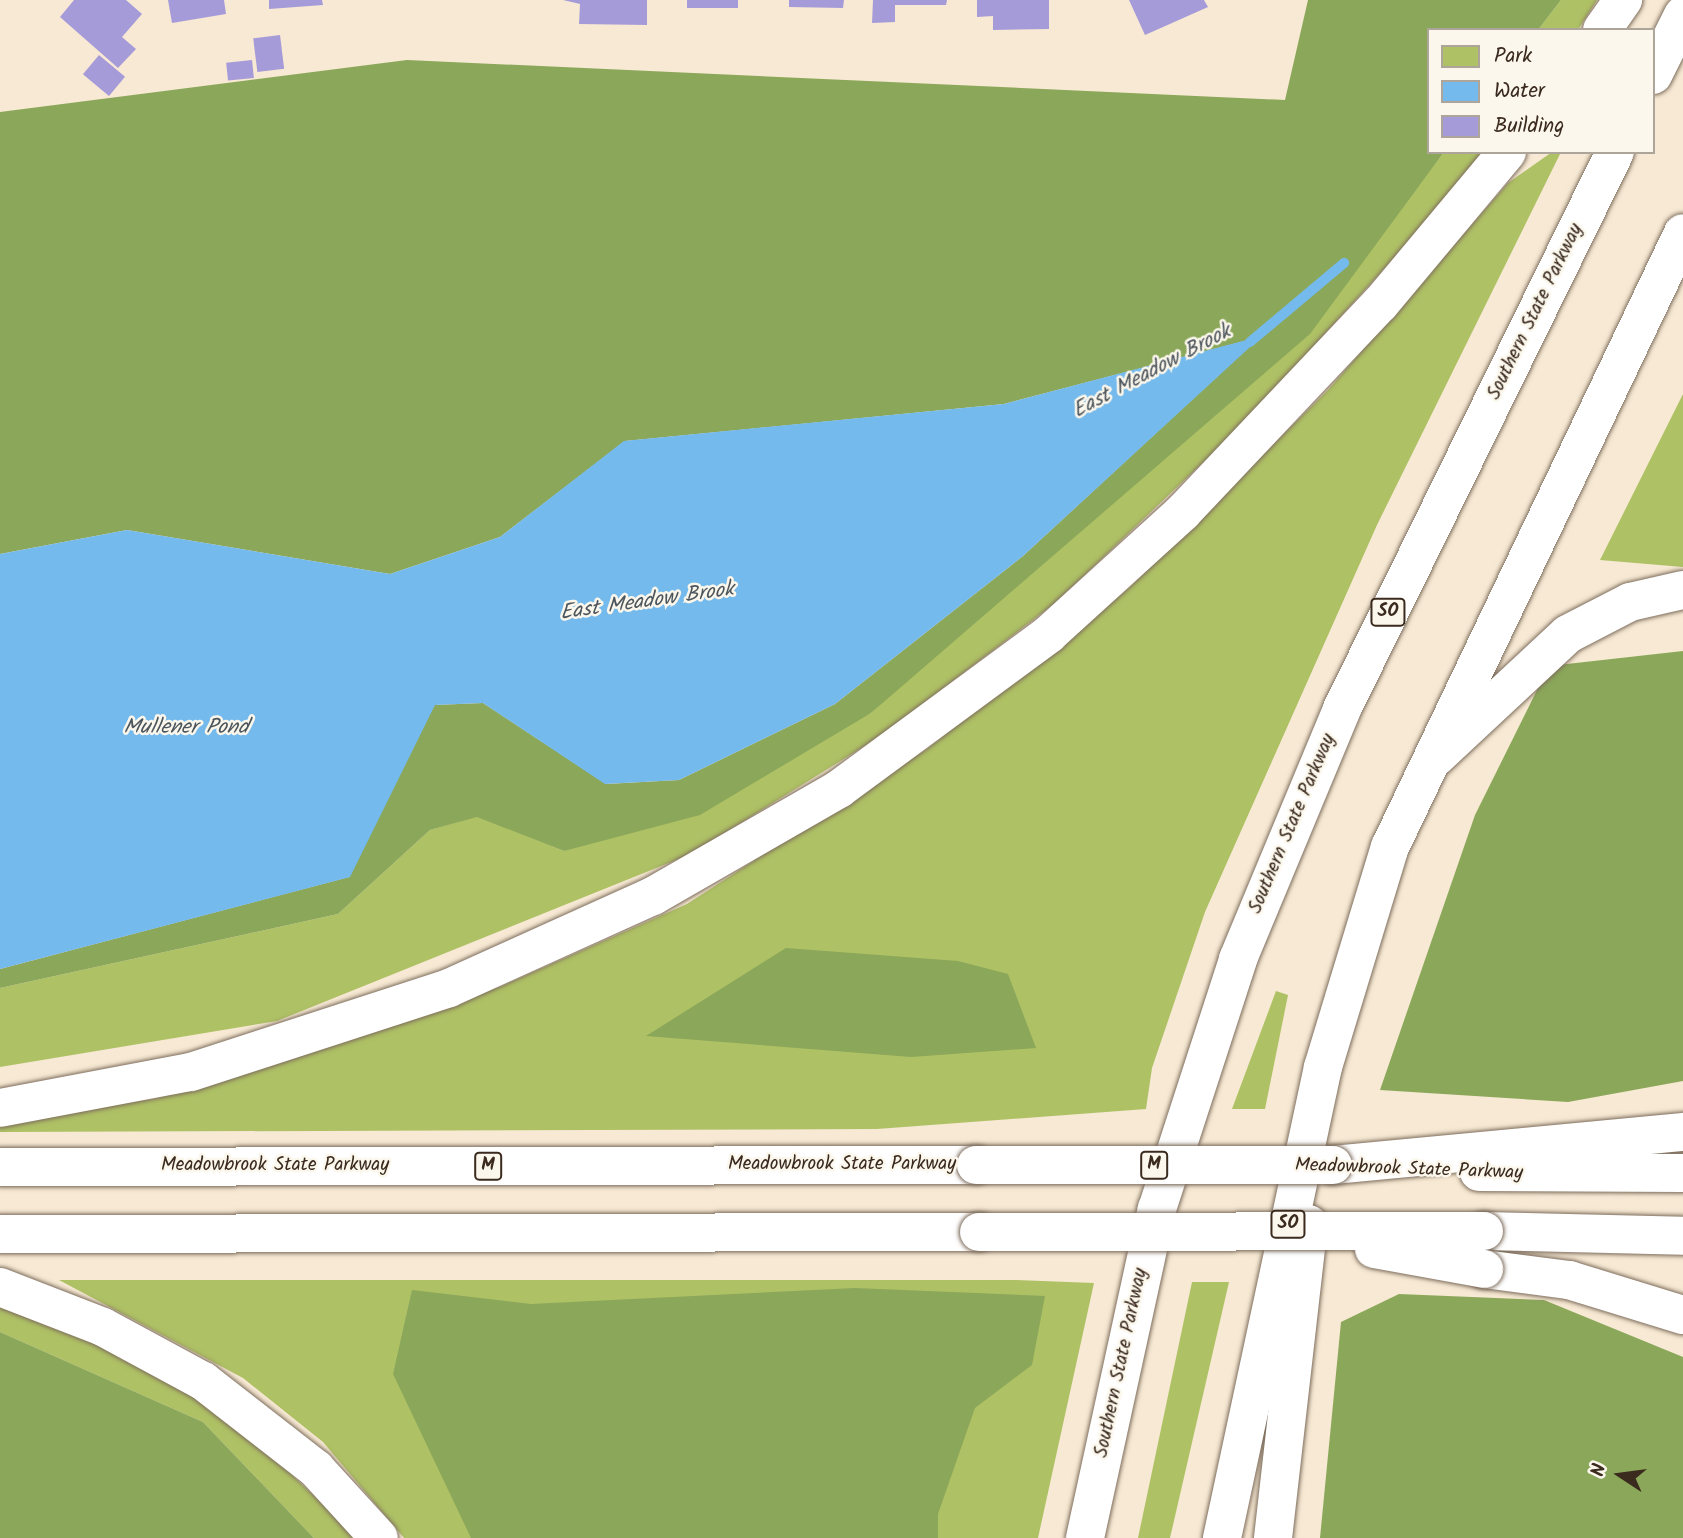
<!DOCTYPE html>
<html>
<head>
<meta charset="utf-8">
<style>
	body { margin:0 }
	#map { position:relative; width:1683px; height:1538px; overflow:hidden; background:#f7e9d3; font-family:Kalam,sans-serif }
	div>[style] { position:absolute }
	.green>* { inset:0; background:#afc165 }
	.forest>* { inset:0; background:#8ba75a }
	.water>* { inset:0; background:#75baec }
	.stream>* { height:10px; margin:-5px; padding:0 5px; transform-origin:5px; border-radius:5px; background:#75baec }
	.building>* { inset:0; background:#a69bd9; transform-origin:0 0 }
	.roads { filter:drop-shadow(0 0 2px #7d6d5d) drop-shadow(0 0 2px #7d6d5d) }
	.highway>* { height:38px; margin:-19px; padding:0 19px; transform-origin:19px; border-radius:19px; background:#fff }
	.bridges { filter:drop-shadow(0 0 2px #7d6d5d) drop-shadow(0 0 2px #7d6d5d) }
	.highway-bridge>* { height:38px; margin:-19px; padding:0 19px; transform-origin:19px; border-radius:19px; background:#fff }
	span { translate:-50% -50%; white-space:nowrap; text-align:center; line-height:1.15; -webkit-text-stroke:5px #fbf7ec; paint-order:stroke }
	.shield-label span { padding:2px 5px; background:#fbf7ec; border:2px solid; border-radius:5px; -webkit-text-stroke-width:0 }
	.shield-label { font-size:18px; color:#3b2a1e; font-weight:700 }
	.street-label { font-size:19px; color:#3b2a1e }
	.water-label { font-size:21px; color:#4c555c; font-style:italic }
	.legend { position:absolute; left:1427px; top:28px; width:228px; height:126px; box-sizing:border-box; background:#fbf7ec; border:2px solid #aea59a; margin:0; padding:9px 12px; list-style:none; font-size:21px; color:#3b2a1e }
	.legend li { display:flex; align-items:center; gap:14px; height:35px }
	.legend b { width:35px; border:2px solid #aea59a }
	.north { position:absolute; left:1585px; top:1440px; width:70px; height:70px; -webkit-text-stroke:5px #fbf7ec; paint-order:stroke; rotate:283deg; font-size:19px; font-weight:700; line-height:28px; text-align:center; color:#3b2a1e }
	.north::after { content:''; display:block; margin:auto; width:24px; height:32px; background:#3b2a1e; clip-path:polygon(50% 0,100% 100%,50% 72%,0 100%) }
</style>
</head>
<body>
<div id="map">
	<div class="green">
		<i style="clip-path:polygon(1561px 0,1597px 0,1578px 30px,1538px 30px)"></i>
		<i style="clip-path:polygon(1444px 152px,1482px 152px,1427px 222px,1235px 432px,1055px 603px,879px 737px,691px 854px,277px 1021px,0 1067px,0 988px,338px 914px,430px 830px,478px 816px,564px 851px,871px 713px,1390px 223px)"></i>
		<i style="clip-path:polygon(1552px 152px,1561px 152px,1377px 525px,1205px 912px,1152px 1068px,1146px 1109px,877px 1129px,0 1132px,0 1118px,154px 1099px,502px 986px,687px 904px,927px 749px,1128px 589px,1328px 390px,1508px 183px)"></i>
		<i style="clip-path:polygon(1683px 394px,1683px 567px,1600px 560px)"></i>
		<i style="clip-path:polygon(1276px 991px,1288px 995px,1265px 1109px,1232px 1109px)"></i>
		<i style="clip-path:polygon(59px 1280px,1016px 1280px,1094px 1283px,1038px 1538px,404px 1538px,323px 1442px,243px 1378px)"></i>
		<i style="clip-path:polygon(1192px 1282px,1229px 1282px,1170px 1538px,1138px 1538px)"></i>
		<i style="clip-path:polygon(0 1302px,21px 1306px,214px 1402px,359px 1538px,314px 1538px,203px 1422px,0 1332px)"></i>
	</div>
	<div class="forest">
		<i style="clip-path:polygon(1308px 0,1561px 0,1538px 30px,1429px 30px,1429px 152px,1444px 152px,1310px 334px,871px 713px,700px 815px,564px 851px,477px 817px,430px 830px,338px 914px,0 988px,0 969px,349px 877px,434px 705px,483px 703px,606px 784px,679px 780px,835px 704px,1023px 556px,1260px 337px,1004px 404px,625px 441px,500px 537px,390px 574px,127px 530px,0 554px,0 112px,407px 60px,1285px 100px)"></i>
		<i style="clip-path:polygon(1683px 651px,1683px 1081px,1568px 1102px,1380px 1090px,1475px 815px,1549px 666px)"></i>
		<i style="clip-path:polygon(786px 948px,958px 961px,1008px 974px,1036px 1048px,911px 1057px,646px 1036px)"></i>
		<i style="clip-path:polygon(855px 1288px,1045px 1296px,1032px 1365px,975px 1408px,938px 1514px,938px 1538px,471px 1538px,393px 1374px,412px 1290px,531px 1304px)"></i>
		<i style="clip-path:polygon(1399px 1294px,1544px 1300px,1683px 1357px,1683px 1538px,1320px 1538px,1341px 1322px)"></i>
		<i style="clip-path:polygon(0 1332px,203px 1422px,314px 1538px,0 1538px)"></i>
	</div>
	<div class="water">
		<i style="clip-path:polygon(1262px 336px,1023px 556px,835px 704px,679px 780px,605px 784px,483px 703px,435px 705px,350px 877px,0 969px,0 554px,127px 530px,390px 574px,500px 537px,624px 441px,1004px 404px)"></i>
	</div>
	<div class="stream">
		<i style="left:1250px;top:342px;width:123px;rotate:-40deg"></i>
	</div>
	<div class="building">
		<i style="clip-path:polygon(74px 0,126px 0,142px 14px,122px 37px,136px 49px,118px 68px,60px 17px)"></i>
		<i style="clip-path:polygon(168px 0,224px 0,226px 14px,172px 23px)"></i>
		<i style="clip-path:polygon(269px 0,322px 0,323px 5px,269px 9px)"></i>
		<i style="clip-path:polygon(563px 0,647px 0,647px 25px,579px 24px,580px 4px)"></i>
		<i style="left:687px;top:0;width:51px;height:8px"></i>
		<i style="clip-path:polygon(789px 0,844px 0,843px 8px,789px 7px)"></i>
		<i style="clip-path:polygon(873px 0,947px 0,946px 5px,895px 5px,895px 22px,872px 23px)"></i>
		<i style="clip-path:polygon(977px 0,1049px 0,1049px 29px,993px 30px,993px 16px,977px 17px)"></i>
		<i style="clip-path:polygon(1129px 0,1204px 0,1208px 7px,1145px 35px)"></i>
		<i style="left:280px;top:35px;width:34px;height:27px;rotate:83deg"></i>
		<i style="left:99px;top:55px;width:34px;height:25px;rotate:40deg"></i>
		<i style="left:252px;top:60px;width:18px;height:26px;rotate:84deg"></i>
	</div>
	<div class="roads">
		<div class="highway">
			<i style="left:1602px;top:30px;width:37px;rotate:-55deg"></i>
			<i style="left:1653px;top:75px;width:67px;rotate:-63.4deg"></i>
			<i style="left:1436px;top:757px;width:180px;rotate:-43deg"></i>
			<i style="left:1568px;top:634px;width:70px;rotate:-27.3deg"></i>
			<i style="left:1630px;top:602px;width:54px;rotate:-12.8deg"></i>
			<i style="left:0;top:1108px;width:194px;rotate:-10.7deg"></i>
			<i style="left:191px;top:1072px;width:271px;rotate:-18deg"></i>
			<i style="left:449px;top:988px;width:224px;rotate:-24.3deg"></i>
			<i style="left:653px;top:896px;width:215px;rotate:-29.9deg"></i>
			<i style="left:839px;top:789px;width:261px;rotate:-36.4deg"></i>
			<i style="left:1049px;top:634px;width:181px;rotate:-42.3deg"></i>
			<i style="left:1183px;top:512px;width:286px;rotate:-46.6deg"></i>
			<i style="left:1380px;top:304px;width:198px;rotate:-50.1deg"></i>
			<i style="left:1333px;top:1165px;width:352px;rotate:-5.4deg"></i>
			<i style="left:0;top:1167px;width:976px;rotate:-0.12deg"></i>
			<i style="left:1479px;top:1172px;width:204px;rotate:0.3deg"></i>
			<i style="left:1484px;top:1231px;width:199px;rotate:1.4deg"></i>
			<i style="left:0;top:1234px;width:979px;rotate:-0.12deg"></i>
			<i style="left:1484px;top:1269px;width:86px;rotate:7.4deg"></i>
			<i style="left:1569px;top:1280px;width:119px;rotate:17.1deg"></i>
			<i style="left:0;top:1287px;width:110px;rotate:21.2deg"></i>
			<i style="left:103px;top:1327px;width:114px;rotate:28.4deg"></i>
			<i style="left:203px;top:1381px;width:143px;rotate:37.9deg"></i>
			<i style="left:316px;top:1469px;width:93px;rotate:47.6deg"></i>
			<i style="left:1085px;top:1538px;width:337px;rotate:-77.7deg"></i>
			<i style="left:1157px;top:1209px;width:263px;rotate:-72deg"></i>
			<i style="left:1238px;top:959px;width:271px;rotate:-67.4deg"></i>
			<i style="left:1342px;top:709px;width:620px;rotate:-63.89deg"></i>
			<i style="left:1222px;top:1538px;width:482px;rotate:-77.9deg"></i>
			<i style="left:1323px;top:1067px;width:230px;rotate:-73.1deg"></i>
			<i style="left:1390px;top:847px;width:680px;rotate:-64.49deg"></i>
			<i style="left:1273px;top:1538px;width:316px;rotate:-83.5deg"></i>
		</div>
	</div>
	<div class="bridges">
		<div class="highway-bridge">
			<i style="left:976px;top:1165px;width:357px"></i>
			<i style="left:979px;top:1232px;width:505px;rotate:-0.11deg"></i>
			<i style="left:1374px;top:1249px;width:112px;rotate:10.3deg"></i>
		</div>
	</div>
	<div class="shield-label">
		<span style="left:1388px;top:612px">SO</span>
		<span style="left:1154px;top:1165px">M</span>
		<span style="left:488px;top:1166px">M</span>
		<span style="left:1288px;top:1224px">SO</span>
	</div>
	<div class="street-label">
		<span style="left:1536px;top:312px;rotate:-64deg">Southern State Parkway</span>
		<span style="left:1293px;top:824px;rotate:-67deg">Southern State Parkway</span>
		<span style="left:842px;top:1165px">Meadowbrook State Parkway</span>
		<span style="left:275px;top:1166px">Meadowbrook State Parkway</span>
		<span style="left:1409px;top:1170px;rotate:2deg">Meadowbrook State Parkway</span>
		<span style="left:1122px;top:1363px;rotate:-78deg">Southern State Parkway</span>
	</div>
	<div class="water-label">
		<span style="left:1152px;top:372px;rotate:-28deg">East Meadow Brook</span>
		<span style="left:647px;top:602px;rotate:-8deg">East Meadow Brook</span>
		<span style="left:186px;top:728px">Mullener Pond</span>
	</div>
	<ul class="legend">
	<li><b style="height:19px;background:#afc165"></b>Park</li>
	<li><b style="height:19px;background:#75baec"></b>Water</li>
	<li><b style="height:19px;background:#a69bd9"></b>Building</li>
	</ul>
	<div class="north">N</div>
</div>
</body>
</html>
